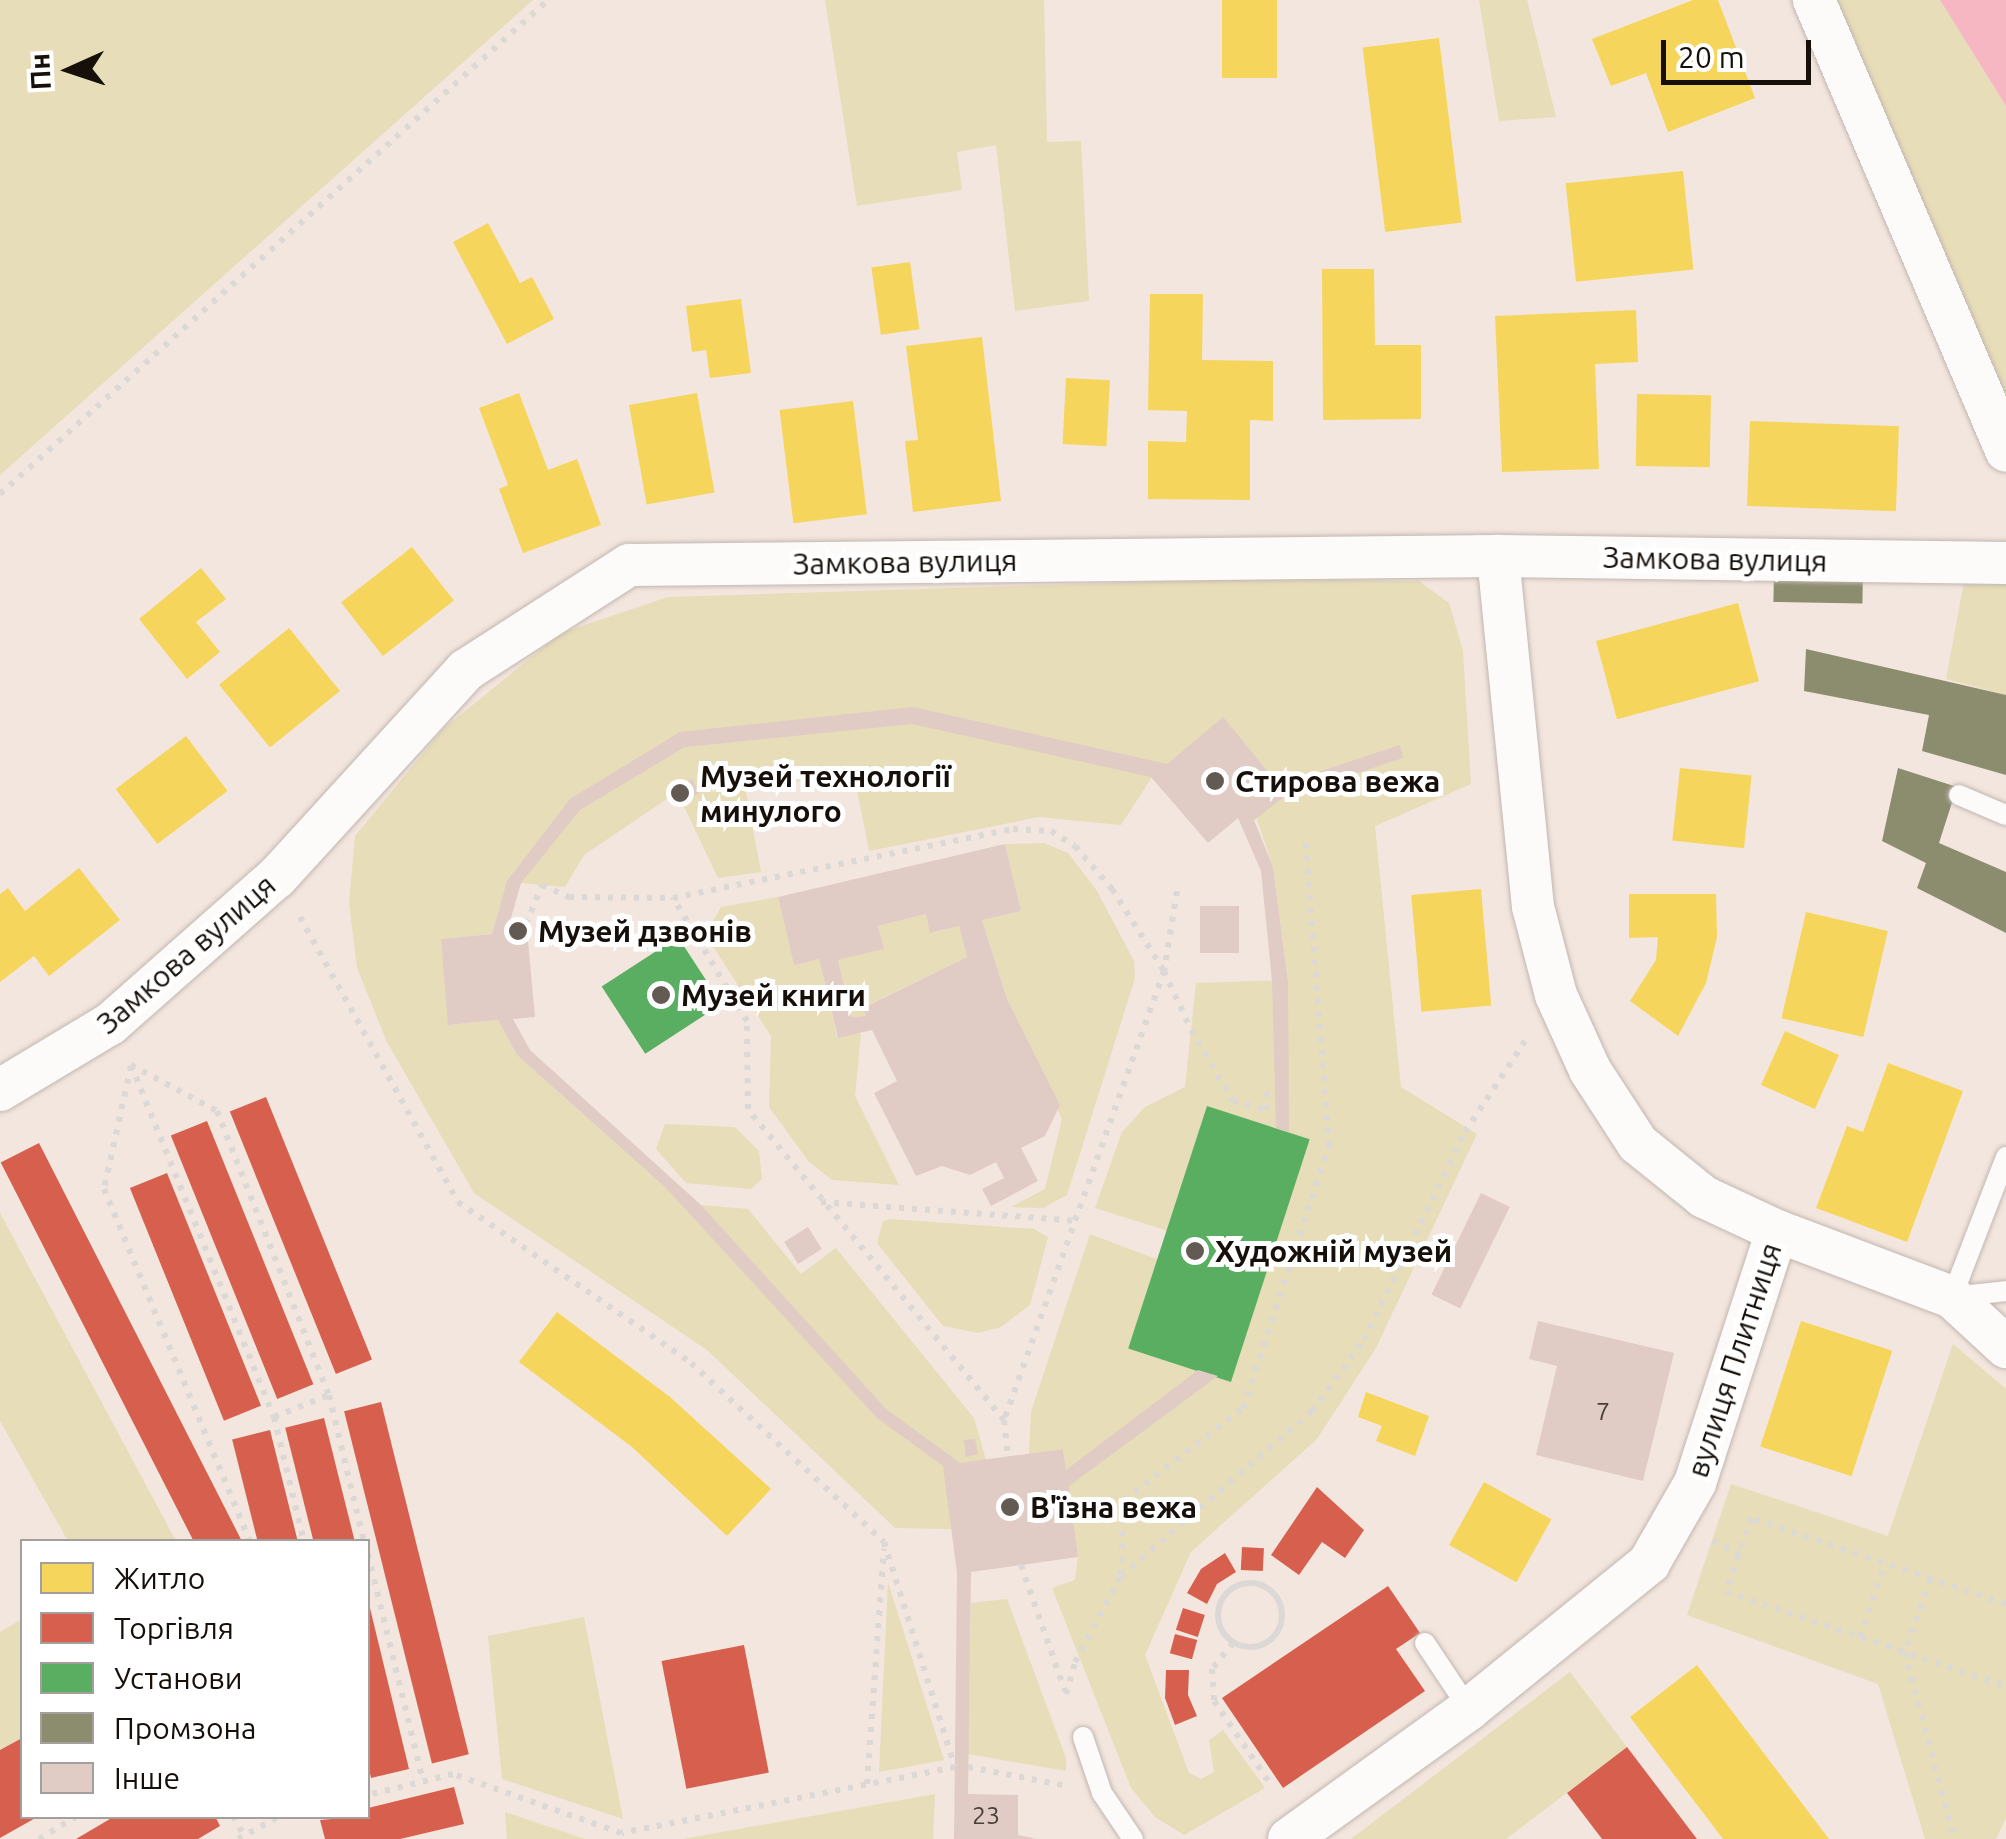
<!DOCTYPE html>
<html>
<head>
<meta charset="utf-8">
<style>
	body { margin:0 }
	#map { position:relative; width:2006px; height:1839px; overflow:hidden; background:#f3e6de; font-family:Ubuntu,sans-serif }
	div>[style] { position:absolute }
	.green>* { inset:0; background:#e7ddb8 }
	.water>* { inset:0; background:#f6b7c3 }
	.homes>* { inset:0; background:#f6d55c; transform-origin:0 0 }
	.shops>* { inset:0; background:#d6604d; transform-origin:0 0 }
	.public>* { inset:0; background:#5aae61; transform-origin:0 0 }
	.industry>* { inset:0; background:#8c8c6e; transform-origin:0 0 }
	.building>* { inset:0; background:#e1cbc5; transform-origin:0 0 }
	.path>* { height:6px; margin-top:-3px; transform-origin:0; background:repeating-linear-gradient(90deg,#dbd8d6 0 5px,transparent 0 13px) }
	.path>.ring { margin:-3px; padding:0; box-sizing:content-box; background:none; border:6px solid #dbd8d6; border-radius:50% }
	.roads { filter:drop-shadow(0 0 2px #c1b7b1) drop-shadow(0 0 2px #c1b7b1) }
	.service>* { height:20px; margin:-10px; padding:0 10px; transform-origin:10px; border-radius:10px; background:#fdfbfa }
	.minor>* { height:42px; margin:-21px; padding:0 21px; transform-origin:21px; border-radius:21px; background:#fdfbfa }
	.dots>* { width:28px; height:28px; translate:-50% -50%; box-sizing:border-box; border:5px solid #fff; border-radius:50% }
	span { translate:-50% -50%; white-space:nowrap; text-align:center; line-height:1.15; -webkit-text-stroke:10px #fff; paint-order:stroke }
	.number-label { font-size:25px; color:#493e39 }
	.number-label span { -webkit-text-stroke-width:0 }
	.street-label { font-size:30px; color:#160f0a }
	.poi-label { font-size:30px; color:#160f0a; font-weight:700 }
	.left { translate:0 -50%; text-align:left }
	.legend { position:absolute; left:20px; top:1539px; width:350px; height:280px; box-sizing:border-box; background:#fff; border:2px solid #a29f9d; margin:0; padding:12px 18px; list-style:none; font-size:30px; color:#160f0a }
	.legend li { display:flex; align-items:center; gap:20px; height:50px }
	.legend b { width:50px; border:2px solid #a29f9d }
	.north { position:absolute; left:20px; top:20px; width:100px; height:100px; -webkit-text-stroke:8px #fff; paint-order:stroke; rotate:267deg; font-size:28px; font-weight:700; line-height:40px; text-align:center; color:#160f0a }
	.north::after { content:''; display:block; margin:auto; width:35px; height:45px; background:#160f0a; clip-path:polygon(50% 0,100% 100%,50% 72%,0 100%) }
	.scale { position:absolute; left:1661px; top:40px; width:150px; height:45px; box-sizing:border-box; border:5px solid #160f0a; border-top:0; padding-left:12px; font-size:30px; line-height:35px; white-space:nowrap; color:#160f0a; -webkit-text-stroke:8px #fff; paint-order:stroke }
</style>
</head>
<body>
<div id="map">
	<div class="green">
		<i style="clip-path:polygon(0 0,533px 0,0 475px)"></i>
		<i style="clip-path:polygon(825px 0,1044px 0,1047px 142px,1081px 141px,1089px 301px,1015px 311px,996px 145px,957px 152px,962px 190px,857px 206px)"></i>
		<i style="clip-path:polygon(1479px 0,1527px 0,1556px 117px,1499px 121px)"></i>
		<i style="clip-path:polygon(1830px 0,1940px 0,2006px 106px,2006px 413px)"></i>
		<i style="clip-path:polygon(1966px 571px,2006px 584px,2006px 695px,1946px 679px)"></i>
		<i style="clip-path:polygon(1243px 579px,1419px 581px,1449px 603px,1463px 651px,1471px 784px,1375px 826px,1401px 1087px,1477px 1134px,1376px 1348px,1317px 1439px,1191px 1552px,1145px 1655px,1189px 1773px,1201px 1779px,1214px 1772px,1209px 1740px,1223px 1730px,1265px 1788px,1184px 1835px,1155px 1817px,1131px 1788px,1052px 1588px,1075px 1580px,1078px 1557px,1063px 1449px,1029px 1454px,1031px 1412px,1090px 1234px,1159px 1260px,1309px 1139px,1207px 1107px,1168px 1231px,1095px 1208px,1122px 1132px,1145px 1107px,1185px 1087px,1196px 983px,1288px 980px,1273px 867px,1223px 718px,1152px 777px,1121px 825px,1039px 817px,869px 851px,853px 770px,746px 792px,761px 872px,718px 878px,677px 792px,584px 855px,565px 887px,507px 882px,492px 934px,441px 939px,449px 1025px,498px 1020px,517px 1055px,666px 1188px,701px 1205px,748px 1209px,801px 1274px,836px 1248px,974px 1418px,986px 1460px,952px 1529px,895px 1528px,707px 1350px,474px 1193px,387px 1042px,357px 968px,349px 903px,355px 836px,443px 729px,561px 633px,668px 597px)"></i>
		<i style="clip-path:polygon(1044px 843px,1068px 853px,1097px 891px,1134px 961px,1135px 978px,1067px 1195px,1043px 1208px,1011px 1207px,1045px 1189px,1062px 1119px,1007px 999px,982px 920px,1021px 911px,1005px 844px)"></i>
		<i style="clip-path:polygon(778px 897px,794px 964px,819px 959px,837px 1037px,861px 1033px,855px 1096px,899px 1185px,832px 1180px,809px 1162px,769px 1107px,771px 1036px,714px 948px,713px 921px,721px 907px)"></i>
		<i style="clip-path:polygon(926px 914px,931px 933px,959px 926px,967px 957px,864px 1007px,866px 1016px,851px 1017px,838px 960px,883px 949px,878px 926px)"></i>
		<i style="clip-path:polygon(665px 1124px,735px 1127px,759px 1151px,762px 1179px,751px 1189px,686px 1183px,656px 1149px)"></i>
		<i style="clip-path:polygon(0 1213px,176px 1541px,68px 1541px,0 1421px)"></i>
		<i style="clip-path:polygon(890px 1219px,1034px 1229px,1048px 1237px,1030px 1305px,1001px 1327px,978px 1333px,943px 1326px,877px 1243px,883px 1221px)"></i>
		<i style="clip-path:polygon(1953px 1344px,2006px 1389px,2006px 1818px,1996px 1839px,1925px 1839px,1878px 1684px,1687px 1615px,1731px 1484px,1888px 1536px)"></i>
		<i style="clip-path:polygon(888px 1582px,944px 1760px,879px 1772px)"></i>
		<i style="clip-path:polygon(1007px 1599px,1066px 1758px,1066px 1771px,968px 1754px,971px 1603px)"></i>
		<i style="clip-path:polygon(584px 1617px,623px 1819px,502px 1779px,488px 1636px)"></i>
		<i style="clip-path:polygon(22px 1619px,22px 1738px,0 1750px,0 1632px)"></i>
		<i style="clip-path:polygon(1570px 1672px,1627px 1747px,1506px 1839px,1351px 1839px)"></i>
		<i style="clip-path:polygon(935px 1794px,933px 1839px,683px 1839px)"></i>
		<i style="clip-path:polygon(505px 1812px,585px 1839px,507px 1839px)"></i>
	</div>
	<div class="water">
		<i style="clip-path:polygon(1940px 0,2006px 0,2006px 106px)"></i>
	</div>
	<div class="homes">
		<i style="left:1222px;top:0;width:55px;height:78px"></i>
		<i style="clip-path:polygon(1693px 0,1718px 0,1755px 98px,1668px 132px,1646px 73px,1611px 86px,1592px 39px)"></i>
		<i style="left:1439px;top:38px;width:186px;height:77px;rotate:83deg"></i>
		<i style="left:1683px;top:171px;width:99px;height:118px;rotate:84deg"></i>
		<i style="clip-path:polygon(488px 223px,520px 283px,532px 277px,554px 319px,507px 344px,453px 242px)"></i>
		<i style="left:910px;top:262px;width:68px;height:39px;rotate:82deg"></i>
		<i style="clip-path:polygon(1322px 269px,1374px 269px,1375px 345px,1421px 345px,1421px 419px,1323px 420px)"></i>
		<i style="clip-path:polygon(1150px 294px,1203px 294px,1202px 360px,1273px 361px,1273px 421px,1250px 420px,1250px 500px,1148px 499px,1148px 441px,1186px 442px,1187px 411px,1148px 410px)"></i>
		<i style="clip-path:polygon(741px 299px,751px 373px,710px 378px,706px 350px,692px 352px,686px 306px)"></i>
		<i style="clip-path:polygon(1636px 310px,1638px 362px,1595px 364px,1599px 469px,1502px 472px,1495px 316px)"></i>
		<i style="clip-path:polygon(982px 337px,1001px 501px,913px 512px,905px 441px,918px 440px,906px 346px)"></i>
		<i style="left:1066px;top:378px;width:44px;height:66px;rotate:3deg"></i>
		<i style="clip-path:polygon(519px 393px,548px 470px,577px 459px,601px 525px,523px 553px,499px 489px,508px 485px,479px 408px)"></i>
		<i style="left:697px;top:393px;width:101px;height:69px;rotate:80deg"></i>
		<i style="left:1637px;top:394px;width:74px;height:72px;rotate:1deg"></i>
		<i style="left:853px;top:401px;width:114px;height:74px;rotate:83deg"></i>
		<i style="left:1750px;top:421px;width:149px;height:85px;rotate:2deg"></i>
		<i style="left:412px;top:547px;width:68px;height:90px;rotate:52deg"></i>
		<i style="clip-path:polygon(201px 568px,226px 599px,196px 622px,220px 652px,187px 679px,139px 619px)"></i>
		<i style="left:1738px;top:603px;width:81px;height:147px;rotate:75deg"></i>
		<i style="left:289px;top:628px;width:81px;height:90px;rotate:51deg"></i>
		<i style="left:186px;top:736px;width:69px;height:88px;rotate:53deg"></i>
		<i style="left:1680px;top:768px;width:72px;height:73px;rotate:6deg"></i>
		<i style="clip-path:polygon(79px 868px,120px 920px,49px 976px,34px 956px,0 982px,0 894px,8px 888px,25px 911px)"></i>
		<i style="left:1481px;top:889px;width:117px;height:70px;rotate:85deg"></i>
		<i style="clip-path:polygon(1629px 894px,1716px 894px,1717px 937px,1706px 983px,1678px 1036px,1630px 1001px,1656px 960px,1658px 937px,1629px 938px)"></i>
		<i style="left:1806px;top:912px;width:84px;height:109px;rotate:13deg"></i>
		<i style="left:1785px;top:1031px;width:59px;height:59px;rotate:24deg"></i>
		<i style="clip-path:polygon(1888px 1063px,1963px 1091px,1907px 1242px,1816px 1208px,1847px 1126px,1863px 1132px)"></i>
		<i style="clip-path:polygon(557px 1312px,670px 1397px,771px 1489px,727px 1536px,632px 1447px,519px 1362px)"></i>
		<i style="left:1801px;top:1321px;width:96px;height:132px;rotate:18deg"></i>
		<i style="clip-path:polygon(1366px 1392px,1429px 1416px,1415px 1456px,1376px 1441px,1382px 1426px,1358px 1417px)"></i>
		<i style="left:1484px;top:1482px;width:77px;height:72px;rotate:29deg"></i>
		<i style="clip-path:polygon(1697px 1665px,1766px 1756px,1829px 1839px,1723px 1839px,1630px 1717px)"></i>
	</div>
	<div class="shops">
		<i style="left:266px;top:1097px;width:283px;height:39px;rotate:68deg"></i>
		<i style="left:207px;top:1121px;width:284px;height:39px;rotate:68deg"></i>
		<i style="left:39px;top:1143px;width:447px;height:43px;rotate:63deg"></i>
		<i style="left:167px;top:1173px;width:251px;height:40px;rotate:68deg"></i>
		<i style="left:381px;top:1402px;width:363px;height:38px;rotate:76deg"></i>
		<i style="left:324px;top:1418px;width:128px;height:40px;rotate:76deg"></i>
		<i style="left:270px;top:1430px;width:115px;height:39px;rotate:76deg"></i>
		<i style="clip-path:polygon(1317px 1487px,1364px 1530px,1345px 1558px,1322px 1542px,1299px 1575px,1271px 1555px)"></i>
		<i style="left:1242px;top:1547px;width:22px;height:23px;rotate:3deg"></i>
		<i style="clip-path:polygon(1225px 1553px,1236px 1572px,1217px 1584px,1207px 1604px,1187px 1593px,1201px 1569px)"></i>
		<i style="clip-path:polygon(1388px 1586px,1420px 1633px,1396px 1649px,1425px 1691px,1283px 1788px,1222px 1698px)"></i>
		<i style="clip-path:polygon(369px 1604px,409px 1769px,371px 1778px,368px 1763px)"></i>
		<i style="left:1183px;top:1608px;width:23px;height:23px;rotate:18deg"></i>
		<i style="left:1175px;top:1634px;width:23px;height:20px;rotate:15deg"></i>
		<i style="left:744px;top:1645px;width:130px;height:84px;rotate:79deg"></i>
		<i style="clip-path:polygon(1166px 1670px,1189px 1670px,1188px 1695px,1197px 1716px,1175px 1725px,1165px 1698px)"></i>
		<i style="clip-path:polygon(22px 1738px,22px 1816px,39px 1816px,0 1838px,0 1750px)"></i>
		<i style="clip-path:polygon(1627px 1747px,1697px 1839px,1602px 1839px,1567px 1793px)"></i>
		<i style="clip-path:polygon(454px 1787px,464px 1824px,400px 1839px,325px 1839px,320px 1820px,368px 1816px,368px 1808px)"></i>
		<i style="clip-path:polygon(115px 1816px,215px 1816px,220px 1826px,198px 1839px,76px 1839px)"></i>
	</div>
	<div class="public">
		<i style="left:678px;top:937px;width:80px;height:91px;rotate:57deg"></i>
		<i style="left:1207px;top:1106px;width:108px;height:255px;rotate:18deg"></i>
	</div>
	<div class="industry">
		<i style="left:1774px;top:568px;width:89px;height:34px;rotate:1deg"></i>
		<i style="clip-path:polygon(1806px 649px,2006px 695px,2006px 775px,1922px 751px,1929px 715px,1804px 691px)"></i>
		<i style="clip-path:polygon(1898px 768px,1957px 787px,1939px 843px,2006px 872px,2006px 933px,1917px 888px,1926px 863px,1882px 841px)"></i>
	</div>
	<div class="building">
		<i style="clip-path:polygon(913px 707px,1167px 764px,1223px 717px,1279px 785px,1400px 745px,1403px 758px,1284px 797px,1254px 820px,1273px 867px,1288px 981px,1289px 1132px,1276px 1128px,1272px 981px,1261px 871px,1238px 818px,1208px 843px,1151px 777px,912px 724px,685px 747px,580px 810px,521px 883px,507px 932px,527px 930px,535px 1017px,513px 1019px,530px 1050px,701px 1205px,886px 1409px,960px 1463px,1063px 1449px,1066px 1470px,1198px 1370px,1218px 1376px,1069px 1486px,1078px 1557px,971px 1572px,968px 1794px,1018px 1795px,1018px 1835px,1037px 1839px,954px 1839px,957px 1573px,943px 1466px,877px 1418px,666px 1188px,517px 1055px,498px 1020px,448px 1025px,441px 939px,492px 934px,507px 881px,570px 799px,680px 732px)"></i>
		<i style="left:692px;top:779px;width:16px;height:17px;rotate:63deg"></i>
		<i style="clip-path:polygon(evenodd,1005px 844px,1021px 911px,982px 920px,1007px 999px,1060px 1105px,1045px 1136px,1021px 1148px,1038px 1181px,991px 1206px,982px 1189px,1004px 1178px,996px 1162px,970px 1175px,942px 1166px,916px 1176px,874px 1093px,897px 1081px,872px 1030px,838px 1038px,819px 959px,794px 965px,778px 897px,1005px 844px,926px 914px,930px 933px,959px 926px,967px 957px,863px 1008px,866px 1016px,851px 1017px,838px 960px,884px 949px,878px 926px,926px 914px)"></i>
		<i style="left:1200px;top:906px;width:39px;height:47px"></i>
		<i style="left:1481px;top:1193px;width:32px;height:113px;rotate:26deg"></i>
		<i style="left:808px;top:1227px;width:26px;height:28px;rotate:58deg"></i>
		<i style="clip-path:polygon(1538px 1321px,1674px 1353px,1643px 1481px,1536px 1455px,1557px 1366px,1529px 1359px)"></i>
		<i style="clip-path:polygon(975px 1439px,978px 1454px,966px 1457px,964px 1440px)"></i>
	</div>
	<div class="path">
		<i style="left:0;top:494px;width:738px;rotate:-42.03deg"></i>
		<i style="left:1177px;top:891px;width:81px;rotate:99.2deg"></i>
		<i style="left:1164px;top:971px;width:65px;rotate:65.4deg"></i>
		<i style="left:1191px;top:1030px;width:82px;rotate:59.4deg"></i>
		<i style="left:1233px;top:1101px;width:35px;rotate:15deg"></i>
		<i style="left:1267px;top:1110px;width:24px;rotate:-90deg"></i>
		<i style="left:300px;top:917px;width:326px;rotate:61deg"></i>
		<i style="left:458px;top:1202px;width:283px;rotate:34.6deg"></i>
		<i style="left:691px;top:1363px;width:263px;rotate:42.8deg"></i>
		<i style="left:884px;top:1542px;width:236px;rotate:72.5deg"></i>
		<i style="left:955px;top:1767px;width:340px;rotate:168.8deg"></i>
		<i style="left:621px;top:1833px;width:178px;rotate:-160.6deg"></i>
		<i style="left:453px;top:1774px;width:88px;rotate:166.1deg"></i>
		<i style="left:526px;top:924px;width:42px;rotate:-67.7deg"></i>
		<i style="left:542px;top:885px;width:30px;rotate:24deg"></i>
		<i style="left:569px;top:897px;width:104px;rotate:0.6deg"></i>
		<i style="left:131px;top:1065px;width:98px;rotate:28.1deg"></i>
		<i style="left:217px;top:1111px;width:305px;rotate:68.5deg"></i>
		<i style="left:329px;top:1395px;width:151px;rotate:76.6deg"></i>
		<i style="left:131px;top:1065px;width:380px;rotate:67.9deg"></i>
		<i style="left:274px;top:1417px;width:59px;rotate:-21.8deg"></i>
		<i style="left:131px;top:1066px;width:126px;rotate:102.4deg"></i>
		<i style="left:104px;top:1189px;width:382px;rotate:67.5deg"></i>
		<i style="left:821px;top:1202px;width:258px;rotate:4.2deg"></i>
		<i style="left:274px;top:1417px;width:129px;rotate:76.5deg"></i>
		<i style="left:1004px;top:1420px;width:403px;rotate:-129.5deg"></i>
		<i style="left:748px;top:1109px;width:88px;rotate:-90.7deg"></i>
		<i style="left:747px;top:1021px;width:144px;rotate:-121deg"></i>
		<i style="left:673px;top:898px;width:347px;rotate:-11.5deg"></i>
		<i style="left:1013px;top:829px;width:38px;rotate:3deg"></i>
		<i style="left:1051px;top:831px;width:28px;rotate:32deg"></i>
		<i style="left:1075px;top:846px;width:57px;rotate:49.3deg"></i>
		<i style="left:1112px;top:889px;width:97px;rotate:57.6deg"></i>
		<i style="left:1164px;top:971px;width:477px;rotate:109.6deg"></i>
		<i style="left:1004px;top:1420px;width:37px;rotate:84deg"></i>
		<i style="left:1713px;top:1541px;width:29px;rotate:25deg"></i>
		<i style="left:368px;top:1554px;width:234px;rotate:76.4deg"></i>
		<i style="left:1021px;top:1565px;width:133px;rotate:70.8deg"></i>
		<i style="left:1121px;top:1575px;width:75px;rotate:-87.7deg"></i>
		<i style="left:1124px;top:1500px;width:150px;rotate:-37.7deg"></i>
		<i style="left:1243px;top:1408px;width:276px;rotate:-71.8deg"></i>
		<i style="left:1329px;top:1146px;width:312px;rotate:-94.4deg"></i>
		<i style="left:1930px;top:1579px;width:77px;rotate:108.9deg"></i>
		<i style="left:1905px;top:1652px;width:193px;rotate:75.3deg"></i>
		<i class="ring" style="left:1218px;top:1583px;width:58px;height:58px"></i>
		<i style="left:2006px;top:1604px;width:269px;rotate:-161.4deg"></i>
		<i style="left:1751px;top:1518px;width:78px;rotate:108.7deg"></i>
		<i style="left:1726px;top:1592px;width:295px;rotate:18.6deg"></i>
		<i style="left:1860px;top:1637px;width:78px;rotate:-71.3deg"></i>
		<i style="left:1233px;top:1643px;width:33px;rotate:129deg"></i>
		<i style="left:1212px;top:1669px;width:32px;rotate:86deg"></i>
		<i style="left:1214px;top:1701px;width:102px;rotate:55.8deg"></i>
		<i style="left:1066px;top:1694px;width:33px;rotate:-74deg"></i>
		<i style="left:1075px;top:1662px;width:98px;rotate:-61.9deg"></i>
		<i style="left:1121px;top:1576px;width:252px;rotate:-40.8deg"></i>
		<i style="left:1312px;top:1411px;width:88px;rotate:-53.8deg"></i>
		<i style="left:1364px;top:1340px;width:231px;rotate:-64.1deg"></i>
		<i style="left:1465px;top:1132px;width:109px;rotate:-56.6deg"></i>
		<i style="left:968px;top:1767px;width:96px;rotate:10.8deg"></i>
		<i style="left:867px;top:1784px;width:236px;rotate:-85.9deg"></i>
		<i style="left:233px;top:1816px;width:25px;rotate:61deg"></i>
		<i style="left:39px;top:1839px;width:44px;rotate:-31.2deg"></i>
		<i style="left:238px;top:1839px;width:48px;rotate:-28.7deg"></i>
	</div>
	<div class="roads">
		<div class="service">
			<i style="left:1959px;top:795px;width:51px;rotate:23.1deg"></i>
			<i style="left:2006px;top:1157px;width:150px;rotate:111.1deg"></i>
			<i style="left:1952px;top:1297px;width:54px;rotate:-6.3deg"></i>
			<i style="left:1425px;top:1643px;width:79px;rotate:56.3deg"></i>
			<i style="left:1083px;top:1737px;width:59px;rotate:71.3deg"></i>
			<i style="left:1102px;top:1793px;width:55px;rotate:56deg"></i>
		</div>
		<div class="minor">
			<i style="left:1814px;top:0;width:490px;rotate:66.9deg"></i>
			<i style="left:0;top:1090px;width:128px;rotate:-31deg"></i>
			<i style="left:110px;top:1024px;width:222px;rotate:-41.4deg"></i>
			<i style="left:277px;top:877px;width:280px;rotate:-47.6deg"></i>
			<i style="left:466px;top:670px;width:194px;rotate:-32.8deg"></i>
			<i style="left:629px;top:565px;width:869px;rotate:-0.59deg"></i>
			<i style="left:1498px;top:556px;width:508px;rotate:0.79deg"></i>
			<i style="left:1777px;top:1231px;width:187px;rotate:20.7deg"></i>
			<i style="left:1952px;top:1297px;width:74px;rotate:42.8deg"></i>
			<i style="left:1289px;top:1839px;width:222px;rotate:-35.8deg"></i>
			<i style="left:1469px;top:1709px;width:232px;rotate:-39deg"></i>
			<i style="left:1649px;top:1563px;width:92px;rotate:-60.1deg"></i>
			<i style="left:1695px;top:1483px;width:265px;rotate:-72deg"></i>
			<i style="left:1777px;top:1231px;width:81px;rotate:-155deg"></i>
			<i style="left:1704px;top:1197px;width:85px;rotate:-141.2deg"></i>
			<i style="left:1638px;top:1144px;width:88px;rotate:-123deg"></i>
			<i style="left:1590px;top:1070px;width:82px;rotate:-114.4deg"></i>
			<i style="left:1556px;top:995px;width:91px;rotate:-104.6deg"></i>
			<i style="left:1533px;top:907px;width:353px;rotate:-95.7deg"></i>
		</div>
	</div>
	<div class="dots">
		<i style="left:1215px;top:781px;background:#635a54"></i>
		<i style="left:680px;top:793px;background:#635a54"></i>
		<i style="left:518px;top:931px;background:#635a54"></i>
		<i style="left:661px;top:995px;background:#635a54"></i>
		<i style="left:1195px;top:1251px;background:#635a54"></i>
		<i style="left:1010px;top:1507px;background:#635a54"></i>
	</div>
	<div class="number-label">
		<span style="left:1603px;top:1411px">7</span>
		<span style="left:986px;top:1815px">23</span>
	</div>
	<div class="street-label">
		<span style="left:1715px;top:559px;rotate:1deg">Замкова вулиця</span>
		<span style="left:905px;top:562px;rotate:-1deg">Замкова вулиця</span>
		<span style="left:186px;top:954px;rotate:-41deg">Замкова вулиця</span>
		<span style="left:1734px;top:1360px;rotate:-72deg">вулиця Плитниця</span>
	</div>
	<div class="poi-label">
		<span class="left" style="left:700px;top:793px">Музей технології<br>минулого</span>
		<span class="left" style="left:1235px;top:781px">Стирова вежа</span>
		<span class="left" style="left:538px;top:931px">Музей дзвонів</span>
		<span class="left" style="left:681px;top:995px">Музей книги</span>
		<span class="left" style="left:1215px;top:1251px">Художній музей</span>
		<span class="left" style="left:1030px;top:1507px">В'їзна вежа</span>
	</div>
	<ul class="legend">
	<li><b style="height:28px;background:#f6d55c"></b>Житло</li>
	<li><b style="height:28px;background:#d6604d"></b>Торгівля</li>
	<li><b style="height:28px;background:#5aae61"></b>Установи</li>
	<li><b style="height:28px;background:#8c8c6e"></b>Промзона</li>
	<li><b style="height:28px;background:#e1cbc5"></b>Інше</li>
	</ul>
	<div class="north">Пн</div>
	<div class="scale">20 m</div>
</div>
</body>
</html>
